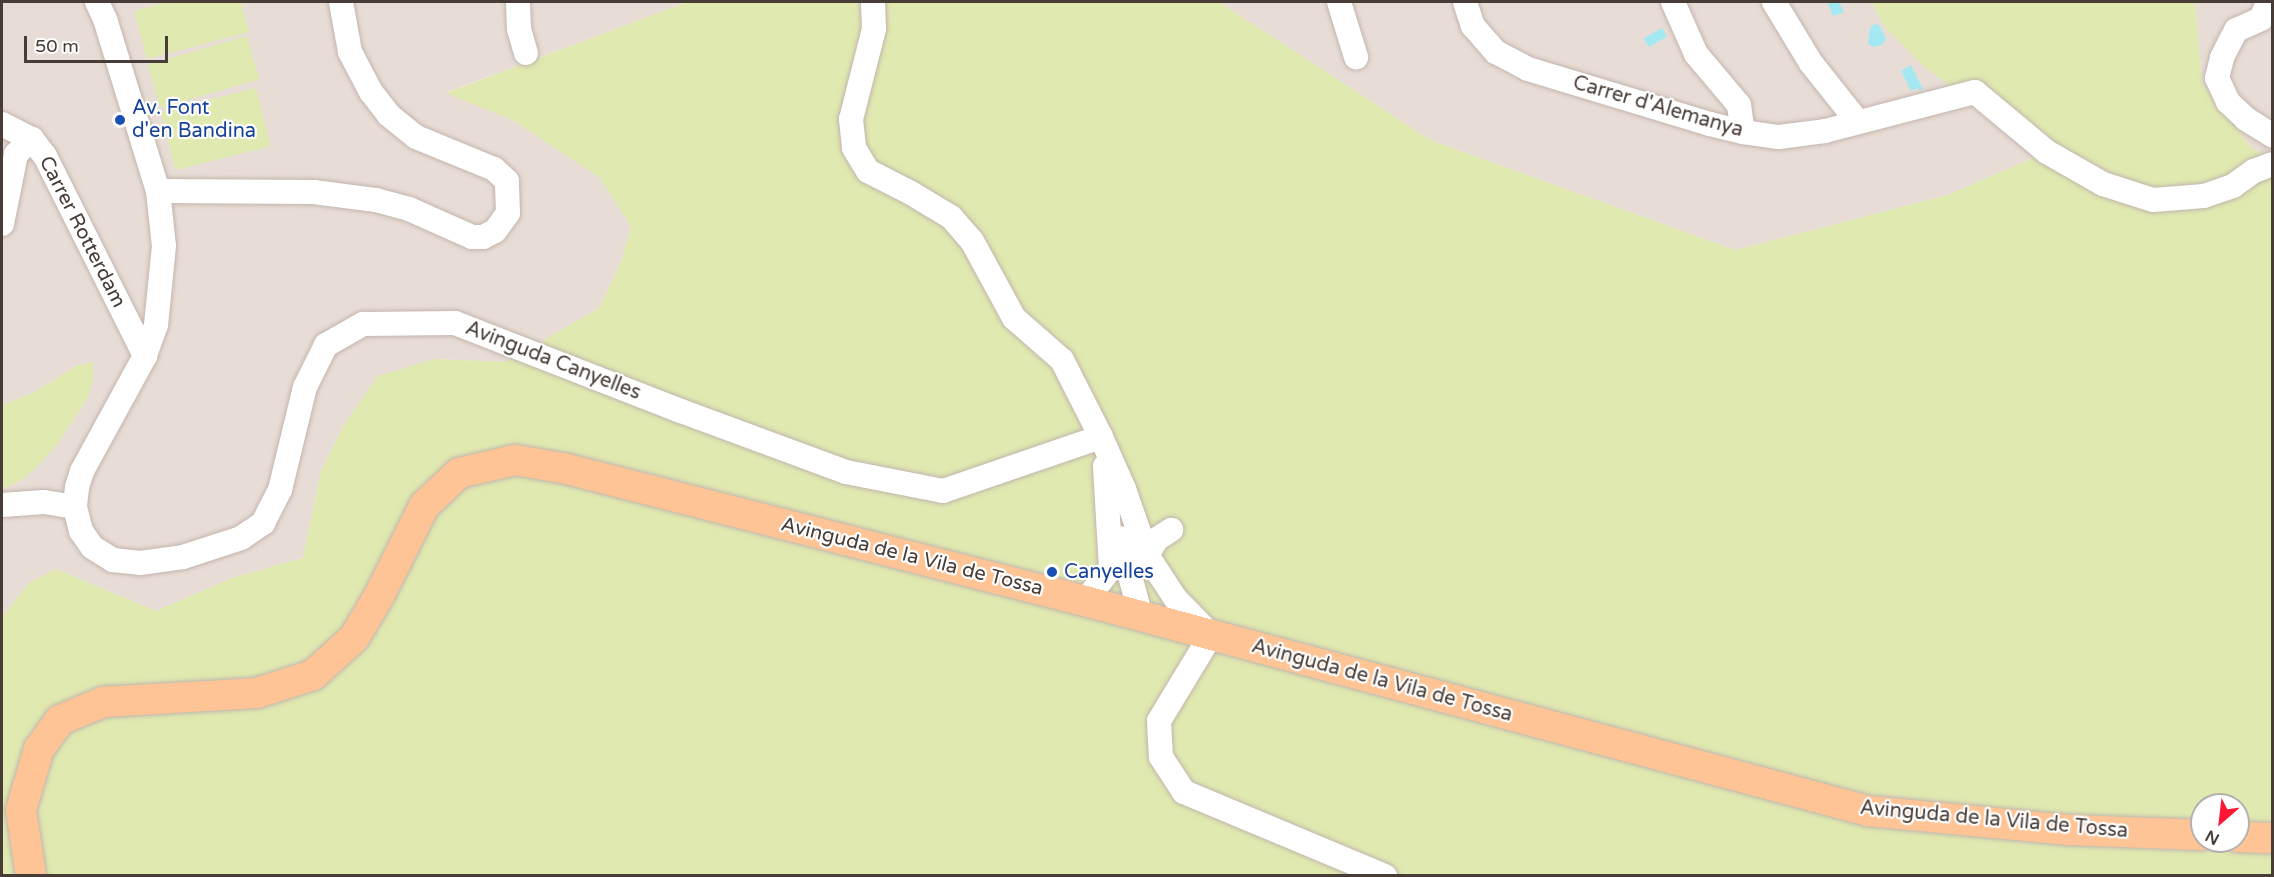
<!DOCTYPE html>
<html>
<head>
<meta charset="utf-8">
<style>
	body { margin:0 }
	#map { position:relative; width:2274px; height:877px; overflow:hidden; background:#f4ede8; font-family:"Varela Round",sans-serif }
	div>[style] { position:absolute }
	.residential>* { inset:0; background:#e8ddd6 }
	.green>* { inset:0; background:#e0e9b0; transform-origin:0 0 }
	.water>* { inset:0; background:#a4e8f2; transform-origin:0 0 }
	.roads { filter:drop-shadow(0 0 2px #c3b5ad) drop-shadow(0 0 2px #c3b5ad) }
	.minor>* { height:24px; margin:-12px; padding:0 12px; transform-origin:12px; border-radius:12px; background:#fff }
	.major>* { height:30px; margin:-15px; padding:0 15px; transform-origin:15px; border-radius:15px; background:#ffc496 }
	.dots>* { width:16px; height:16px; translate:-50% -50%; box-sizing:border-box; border:3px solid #fff; border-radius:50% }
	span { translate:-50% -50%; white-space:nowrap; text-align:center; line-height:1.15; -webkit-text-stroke:4.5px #fff; paint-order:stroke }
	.street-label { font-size:20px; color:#483c36 }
	.transit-label { font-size:20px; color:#164399 }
	.left { translate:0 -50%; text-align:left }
	.frame { position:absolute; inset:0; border:3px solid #483c36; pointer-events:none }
	.north { position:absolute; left:2190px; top:793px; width:60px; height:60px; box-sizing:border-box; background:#fff; border:2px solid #b6b1af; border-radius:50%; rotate:208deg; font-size:16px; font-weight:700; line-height:24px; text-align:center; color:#483c36 }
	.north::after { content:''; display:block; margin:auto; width:21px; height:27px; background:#fd1635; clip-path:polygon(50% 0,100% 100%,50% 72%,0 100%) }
	.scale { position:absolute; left:24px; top:36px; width:144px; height:27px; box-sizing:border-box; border:3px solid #483c36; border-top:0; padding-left:8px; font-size:18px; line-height:21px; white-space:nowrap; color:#483c36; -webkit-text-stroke:4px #fff; paint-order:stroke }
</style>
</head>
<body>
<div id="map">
	<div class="residential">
		<i style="clip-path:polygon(2px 2px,687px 2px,447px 92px,514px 121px,599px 176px,631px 226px,621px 262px,599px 308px,506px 362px,435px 359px,343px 426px,321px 471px,303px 558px,232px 578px,156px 611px,56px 569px,29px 583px,2px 617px,2px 489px,22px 480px,58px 443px,88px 397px,93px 362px,76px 366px,33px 393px,2px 405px)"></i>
		<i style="clip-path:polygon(1219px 2px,1872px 2px,1884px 26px,1973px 103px,2042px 154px,1948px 195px,1735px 250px,1430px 140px)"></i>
		<i style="clip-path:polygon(2195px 2px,2272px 2px,2272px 155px,2253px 150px,2202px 83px)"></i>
	</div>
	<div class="green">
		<i style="clip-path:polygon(168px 2px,241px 2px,249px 32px,147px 59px,134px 11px)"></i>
		<i style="clip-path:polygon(evenodd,687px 2px,1219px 2px,1430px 140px,1735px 250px,1948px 195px,2042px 154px,1924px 67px,1884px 26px,1872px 2px,2195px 2px,2202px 83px,2253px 150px,2272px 155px,2272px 875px,2px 876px,2px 617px,29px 583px,56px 569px,156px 611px,232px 578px,303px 558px,321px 471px,343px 426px,378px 376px,435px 359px,506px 362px,599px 308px,621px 262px,631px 226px,599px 177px,514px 121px,446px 93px,687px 2px,2202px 805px,2238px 805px,2238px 841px,2202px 841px,2202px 805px)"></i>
		<i style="left:247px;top:36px;width:45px;height:103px;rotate:74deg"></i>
		<i style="left:256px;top:88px;width:60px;height:98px;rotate:76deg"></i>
		<i style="clip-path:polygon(93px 362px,93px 381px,88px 397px,58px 443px,36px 468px,22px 480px,2px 489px,2px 405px,33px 393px,76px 366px)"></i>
	</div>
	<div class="water">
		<i style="clip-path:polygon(1827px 2px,1839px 2px,1844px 12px,1833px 16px)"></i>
		<i style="clip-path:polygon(1874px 24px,1879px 25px,1886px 39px,1882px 45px,1872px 47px,1868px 43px,1870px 28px)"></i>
		<i style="left:1662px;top:28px;width:10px;height:21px;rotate:61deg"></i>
		<i style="clip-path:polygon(1911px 65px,1923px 89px,1919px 91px,1918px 88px,1911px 91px,1901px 71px)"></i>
	</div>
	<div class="roads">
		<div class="minor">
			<i style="left:97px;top:2px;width:19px;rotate:65deg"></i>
			<i style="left:105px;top:19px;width:180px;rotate:72.9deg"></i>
			<i style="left:158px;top:191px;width:55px;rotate:83.8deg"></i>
			<i style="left:164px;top:246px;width:79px;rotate:95.8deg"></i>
			<i style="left:156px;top:325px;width:33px;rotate:110deg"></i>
			<i style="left:145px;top:356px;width:131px;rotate:118.7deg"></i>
			<i style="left:82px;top:471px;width:17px;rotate:107deg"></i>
			<i style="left:77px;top:487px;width:20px;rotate:96deg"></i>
			<i style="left:75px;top:507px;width:25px;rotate:76deg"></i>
			<i style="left:81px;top:531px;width:19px;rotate:55deg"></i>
			<i style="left:92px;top:547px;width:25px;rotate:32deg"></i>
			<i style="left:113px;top:560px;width:27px;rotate:6deg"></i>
			<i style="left:140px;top:563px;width:43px;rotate:-7.9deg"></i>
			<i style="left:183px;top:557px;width:61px;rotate:-18.1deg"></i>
			<i style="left:241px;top:538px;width:27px;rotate:-34deg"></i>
			<i style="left:263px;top:523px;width:37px;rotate:-63deg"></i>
			<i style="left:280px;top:490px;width:106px;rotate:-76.4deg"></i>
			<i style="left:305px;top:387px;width:47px;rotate:-63.4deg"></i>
			<i style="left:326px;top:345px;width:43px;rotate:-29.6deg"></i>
			<i style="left:363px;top:324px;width:92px;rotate:-0.6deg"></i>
			<i style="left:455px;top:323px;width:243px;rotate:21.3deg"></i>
			<i style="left:681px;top:411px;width:176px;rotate:20.3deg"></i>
			<i style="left:846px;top:472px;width:99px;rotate:11.1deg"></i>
			<i style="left:943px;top:491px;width:167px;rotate:-18.9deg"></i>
			<i style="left:518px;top:2px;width:27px;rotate:88deg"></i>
			<i style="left:519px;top:29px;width:25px;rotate:74deg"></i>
			<i style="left:873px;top:2px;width:27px;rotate:88deg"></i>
			<i style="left:874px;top:29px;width:93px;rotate:104.3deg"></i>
			<i style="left:851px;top:119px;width:29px;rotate:84deg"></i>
			<i style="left:854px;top:148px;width:27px;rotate:59deg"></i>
			<i style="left:868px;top:171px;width:48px;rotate:27.1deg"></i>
			<i style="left:911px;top:193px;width:47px;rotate:31deg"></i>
			<i style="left:951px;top:217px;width:32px;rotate:49deg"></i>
			<i style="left:972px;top:241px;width:88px;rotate:61.4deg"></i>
			<i style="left:1014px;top:318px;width:64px;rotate:41.2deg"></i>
			<i style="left:1062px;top:360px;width:86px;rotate:63.1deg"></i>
			<i style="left:1101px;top:437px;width:57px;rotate:66.1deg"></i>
			<i style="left:1124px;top:489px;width:70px;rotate:70.8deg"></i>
			<i style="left:1147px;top:555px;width:51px;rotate:56.9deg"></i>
			<i style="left:1175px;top:598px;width:52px;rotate:45.8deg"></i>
			<i style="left:1211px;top:635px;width:100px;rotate:121.2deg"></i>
			<i style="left:1159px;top:721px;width:36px;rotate:87deg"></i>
			<i style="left:1161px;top:757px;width:42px;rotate:56.7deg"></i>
			<i style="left:1184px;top:792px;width:218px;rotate:22.7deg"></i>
			<i style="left:1339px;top:2px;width:58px;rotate:72.8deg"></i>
			<i style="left:1465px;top:2px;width:25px;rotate:72deg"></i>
			<i style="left:1473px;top:26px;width:35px;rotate:49deg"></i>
			<i style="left:1496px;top:52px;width:36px;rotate:28deg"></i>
			<i style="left:1528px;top:69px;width:190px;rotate:16.8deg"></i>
			<i style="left:1710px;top:124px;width:34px;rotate:14deg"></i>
			<i style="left:1743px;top:132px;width:36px;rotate:8deg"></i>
			<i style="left:1779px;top:137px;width:46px;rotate:-7.4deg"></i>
			<i style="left:1825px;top:131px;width:155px;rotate:-14.6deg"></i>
			<i style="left:1975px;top:92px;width:94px;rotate:39.8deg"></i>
			<i style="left:2047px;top:152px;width:64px;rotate:29.7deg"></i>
			<i style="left:2103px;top:184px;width:52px;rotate:17.7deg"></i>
			<i style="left:2153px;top:200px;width:51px;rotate:-4.5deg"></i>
			<i style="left:2204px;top:196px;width:31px;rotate:-19deg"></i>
			<i style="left:2233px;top:186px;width:26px;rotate:-36deg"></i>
			<i style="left:2254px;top:171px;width:19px;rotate:-21deg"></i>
			<i style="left:1673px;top:2px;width:57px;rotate:66.1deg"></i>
			<i style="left:1696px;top:54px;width:67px;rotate:49.9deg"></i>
			<i style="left:1739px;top:105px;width:27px;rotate:82deg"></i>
			<i style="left:1774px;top:2px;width:71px;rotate:58.8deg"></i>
			<i style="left:1811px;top:63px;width:75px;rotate:51.5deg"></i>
			<i style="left:2268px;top:2px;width:18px;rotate:112deg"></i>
			<i style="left:2261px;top:19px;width:27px;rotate:156deg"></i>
			<i style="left:2236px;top:30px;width:31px;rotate:117deg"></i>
			<i style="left:2222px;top:58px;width:21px;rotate:104deg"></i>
			<i style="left:2217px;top:78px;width:26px;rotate:65deg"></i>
			<i style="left:2228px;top:102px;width:25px;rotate:43deg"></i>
			<i style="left:2246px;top:119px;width:31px;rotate:32deg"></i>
			<i style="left:2px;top:124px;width:34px;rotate:27deg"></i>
			<i style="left:32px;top:139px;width:21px;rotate:53deg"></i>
			<i style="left:45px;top:156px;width:224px;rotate:63.4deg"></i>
			<i style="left:158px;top:191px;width:156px;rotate:0.4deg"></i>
			<i style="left:314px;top:192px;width:63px;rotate:7.4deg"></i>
			<i style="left:376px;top:200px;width:34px;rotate:15deg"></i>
			<i style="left:409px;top:209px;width:69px;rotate:24deg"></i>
			<i style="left:472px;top:237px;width:11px"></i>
			<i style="left:483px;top:237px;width:13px;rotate:-27deg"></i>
			<i style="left:495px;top:231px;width:22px;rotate:-54deg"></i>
			<i style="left:508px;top:213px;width:32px;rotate:-92deg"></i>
			<i style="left:507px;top:181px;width:18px;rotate:-137deg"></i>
			<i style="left:494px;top:169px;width:84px;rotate:-157.7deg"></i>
			<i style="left:416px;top:137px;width:35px;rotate:-141deg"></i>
			<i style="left:389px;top:115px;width:29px;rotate:-128deg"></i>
			<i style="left:371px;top:92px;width:45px;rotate:-117.7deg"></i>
			<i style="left:350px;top:52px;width:51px;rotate:-100.2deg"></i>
			<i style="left:2px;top:224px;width:71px;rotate:-78.7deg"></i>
			<i style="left:16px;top:154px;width:22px;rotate:-43deg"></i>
			<i style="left:2px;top:505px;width:42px;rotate:-4.1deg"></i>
			<i style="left:44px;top:502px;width:31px;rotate:9deg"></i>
			<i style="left:1120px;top:538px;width:82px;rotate:75.1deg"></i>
			<i style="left:1147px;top:555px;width:19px;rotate:-58deg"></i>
			<i style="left:1157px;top:539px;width:17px;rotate:-33deg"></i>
			<i style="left:1085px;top:601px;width:42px;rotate:-51.8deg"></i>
			<i style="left:1111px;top:568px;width:102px;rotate:-93.4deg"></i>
		</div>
		<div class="major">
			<i style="left:2238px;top:837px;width:34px;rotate:2deg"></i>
			<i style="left:31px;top:876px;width:67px;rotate:-98.6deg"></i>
			<i style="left:21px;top:810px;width:64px;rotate:-73.6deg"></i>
			<i style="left:39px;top:749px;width:36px;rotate:-54deg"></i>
			<i style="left:60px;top:720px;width:47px;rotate:-22.7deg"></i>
			<i style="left:103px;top:702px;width:154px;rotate:-3.3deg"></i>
			<i style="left:257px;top:693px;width:59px;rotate:-17.8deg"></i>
			<i style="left:313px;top:675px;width:55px;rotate:-42.1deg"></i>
			<i style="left:354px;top:638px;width:49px;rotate:-59.2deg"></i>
			<i style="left:379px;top:596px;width:101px;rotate:-63.4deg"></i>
			<i style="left:424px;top:506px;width:48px;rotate:-43.3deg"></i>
			<i style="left:459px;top:473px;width:57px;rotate:-13.1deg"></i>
			<i style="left:515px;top:460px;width:53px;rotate:9.8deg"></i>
			<i style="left:567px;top:469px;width:535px;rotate:14.3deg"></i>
			<i style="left:1085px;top:601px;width:811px;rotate:15.01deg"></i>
			<i style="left:1868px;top:811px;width:203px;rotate:5.4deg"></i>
			<i style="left:2070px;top:830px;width:132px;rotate:2.2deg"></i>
		</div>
	</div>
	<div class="dots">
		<i style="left:120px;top:120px;background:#1a4fb4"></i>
		<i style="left:1052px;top:572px;background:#1a4fb4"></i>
	</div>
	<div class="street-label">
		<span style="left:1658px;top:107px;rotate:16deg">Carrer d'Alemanya</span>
		<span style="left:82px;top:232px;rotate:63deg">Carrer Rotterdam</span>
		<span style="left:553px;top:361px;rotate:21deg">Avinguda Canyelles</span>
		<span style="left:912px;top:557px;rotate:14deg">Avinguda de la Vila de Tossa</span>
		<span style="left:1382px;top:681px;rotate:15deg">Avinguda de la Vila de Tossa</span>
		<span style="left:1994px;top:820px;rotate:5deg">Avinguda de la Vila de Tossa</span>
	</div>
	<div class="transit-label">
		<span class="left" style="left:132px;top:120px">Av. Font<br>d'en Bandina</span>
		<span class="left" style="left:1064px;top:572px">Canyelles</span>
	</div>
	<div class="frame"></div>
	<div class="north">N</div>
	<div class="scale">50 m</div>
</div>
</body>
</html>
